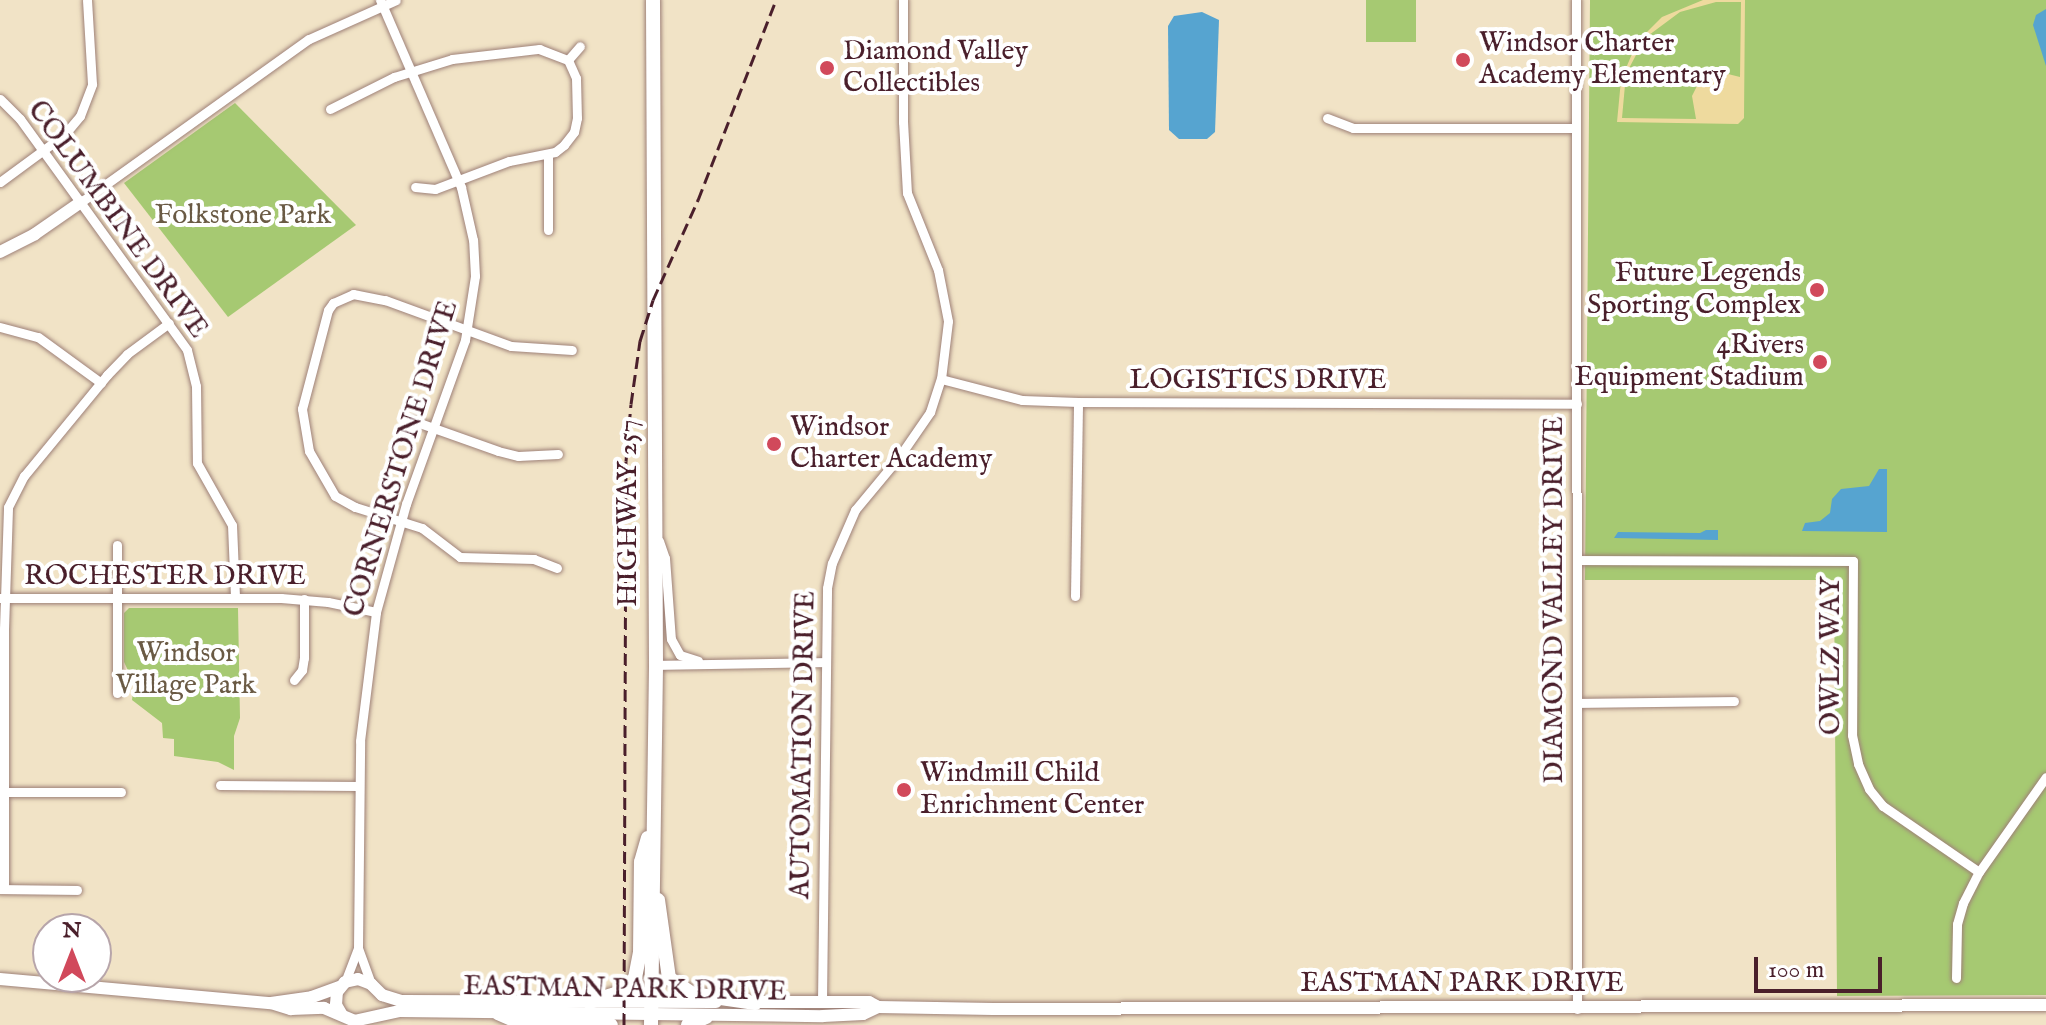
<!DOCTYPE html>
<html>
<head>
<meta charset="utf-8">
<style>
	body { margin:0 }
	#map { position:relative; width:2046px; height:1025px; overflow:hidden; background:#f1e3c6; font-family:"IM FELL English",serif }
	div>[style] { position:absolute }
	.green>* { inset:0; background:#a6c972; transform-origin:0 0 }
	.sand>* { inset:0; background:#eeda9e }
	.water>* { inset:0; background:#56a4d0 }
	.roads { filter:drop-shadow(0 0 2px #9e8178) drop-shadow(0 0 2px #9e8178) }
	.street>* { height:9px; margin:-4.5px; padding:0 4.5px; transform-origin:4.5px; border-radius:4.5px; background:#fff }
	.secondary>* { height:12px; margin:-6px; padding:0 6px; transform-origin:6px; border-radius:6px; background:#fff }
	.primary>* { height:14px; margin:-7px; padding:0 7px; transform-origin:7px; border-radius:7px; background:#fff }
	.rail>* { height:3px; margin-top:-1.5px; transform-origin:0; background:repeating-linear-gradient(90deg,#4a1f2b 0 12px,transparent 0 18px) }
	.dots>* { width:22px; height:22px; translate:-50% -50%; box-sizing:border-box; border:4px solid #fff; border-radius:50% }
	span { translate:-50% -50%; white-space:nowrap; text-align:center; line-height:1.15; -webkit-text-stroke:8px #fff; paint-order:stroke }
	.poi-label { font-size:28px; color:#4a1f2b }
	.left { translate:0 -50%; text-align:left }
	.right { translate:-100% -50%; text-align:right }
	.park-label { font-size:28px; color:#6a5a44 }
	.street-label { font-size:28px; color:#4a1f2b }
	.north { position:absolute; left:32px; top:913px; width:80px; height:80px; box-sizing:border-box; background:#fff; border:2px solid #b7a5aa; border-radius:50%; rotate:0deg; font-size:22px; font-weight:700; line-height:32px; text-align:center; color:#4a1f2b }
	.north::after { content:''; display:block; margin:auto; width:28px; height:36px; background:#d1495b; clip-path:polygon(50% 0,100% 100%,50% 72%,0 100%) }
	.scale { position:absolute; left:1754px; top:957px; width:128px; height:36px; box-sizing:border-box; border:4px solid #4a1f2b; border-top:0; padding-left:10px; font-size:24px; line-height:28px; white-space:nowrap; color:#4a1f2b; -webkit-text-stroke:6px #fff; paint-order:stroke }
</style>
</head>
<body>
<div id="map">
	<div class="green">
		<i style="left:1366px;top:0;width:50px;height:42px"></i>
		<i style="clip-path:polygon(1590px 0,2046px 0,2046px 995px,1837px 996px,1834px 580px,1585px 580px)"></i>
		<i style="clip-path:polygon(235px 103px,356px 225px,228px 317px,124px 183px)"></i>
		<i style="clip-path:polygon(129px 608px,238px 608px,240px 718px,234px 736px,234px 770px,218px 762px,174px 756px,174px 739px,163px 738px,162px 723px,132px 700px,134px 683px,124px 662px,124px 613px)"></i>
	</div>
	<div class="sand">
		<i style="clip-path:polygon(evenodd,1703px 0,1745px 0,1744px 118px,1738px 124px,1617px 122px,1621px 80px,1637px 42px,1662px 17px,1703px 0,1716px 2px,1741px 2px,1740px 77px,1716px 71px,1701px 78px,1692px 96px,1696px 119px,1622px 118px,1626px 74px,1645px 38px,1680px 12px,1716px 2px)"></i>
	</div>
	<div class="water">
		<i style="clip-path:polygon(2046px 9px,2046px 66px,2033px 25px,2036px 15px)"></i>
		<i style="clip-path:polygon(1202px 12px,1219px 20px,1215px 132px,1207px 139px,1179px 139px,1169px 130px,1168px 26px,1174px 16px)"></i>
		<i style="clip-path:polygon(1879px 469px,1887px 469px,1887px 532px,1802px 531px,1805px 523px,1820px 521px,1830px 513px,1832px 499px,1841px 489px,1869px 486px)"></i>
		<i style="clip-path:polygon(1706px 530px,1718px 530px,1718px 540px,1614px 538px,1618px 532px,1700px 533px)"></i>
	</div>
	<div class="roads">
		<div class="street">
			<i style="left:1576px;top:0;width:1009px;rotate:89.94deg"></i>
			<i style="left:568px;top:60px;width:18px;rotate:-49deg"></i>
			<i style="left:0;top:99px;width:28px;rotate:45deg"></i>
			<i style="left:20px;top:119px;width:285px;rotate:54.1deg"></i>
			<i style="left:187px;top:350px;width:37px;rotate:76deg"></i>
			<i style="left:196px;top:386px;width:77px;rotate:89.3deg"></i>
			<i style="left:197px;top:463px;width:71px;rotate:60.6deg"></i>
			<i style="left:232px;top:525px;width:73px;rotate:87.6deg"></i>
			<i style="left:330px;top:109px;width:72px;rotate:-26.6deg"></i>
			<i style="left:394px;top:77px;width:61px;rotate:-17.2deg"></i>
			<i style="left:452px;top:59px;width:88px;rotate:-6.6deg"></i>
			<i style="left:539px;top:49px;width:31px;rotate:21deg"></i>
			<i style="left:568px;top:60px;width:20px;rotate:66deg"></i>
			<i style="left:576px;top:78px;width:40px;rotate:88.6deg"></i>
			<i style="left:577px;top:118px;width:14px;rotate:102deg"></i>
			<i style="left:574px;top:132px;width:16px;rotate:128deg"></i>
			<i style="left:564px;top:145px;width:11px;rotate:142deg"></i>
			<i style="left:555px;top:152px;width:47px;rotate:168.9deg"></i>
			<i style="left:509px;top:161px;width:79px;rotate:159.3deg"></i>
			<i style="left:435px;top:189px;width:20px;rotate:-174deg"></i>
			<i style="left:1327px;top:118px;width:28px;rotate:21deg"></i>
			<i style="left:1353px;top:128px;width:223px"></i>
			<i style="left:0;top:182px;width:79px;rotate:-36.3deg"></i>
			<i style="left:64px;top:135px;width:25px;rotate:-50deg"></i>
			<i style="left:80px;top:116px;width:34px;rotate:-69deg"></i>
			<i style="left:92px;top:84px;width:84px;rotate:-93.4deg"></i>
			<i style="left:81px;top:202px;width:280px;rotate:-35.6deg"></i>
			<i style="left:309px;top:39px;width:95px;rotate:-24.1deg"></i>
			<i style="left:548px;top:230px;width:75px;rotate:-90deg"></i>
			<i style="left:0;top:327px;width:39px;rotate:15deg"></i>
			<i style="left:38px;top:337px;width:78px;rotate:36.1deg"></i>
			<i style="left:941px;top:379px;width:84px;rotate:14.5deg"></i>
			<i style="left:1022px;top:400px;width:56px;rotate:2deg"></i>
			<i style="left:1078px;top:402px;width:499px;rotate:0.2deg"></i>
			<i style="left:411px;top:420px;width:92px;rotate:19.6deg"></i>
			<i style="left:498px;top:451px;width:21px;rotate:14deg"></i>
			<i style="left:518px;top:456px;width:40px;rotate:-2.9deg"></i>
			<i style="left:659px;top:541px;width:18px;rotate:71deg"></i>
			<i style="left:665px;top:558px;width:81px;rotate:85.8deg"></i>
			<i style="left:671px;top:639px;width:18px;rotate:61deg"></i>
			<i style="left:680px;top:655px;width:19px;rotate:18deg"></i>
			<i style="left:1577px;top:560px;width:276px;rotate:0.2deg"></i>
			<i style="left:1853px;top:561px;width:174px;rotate:90.3deg"></i>
			<i style="left:1852px;top:735px;width:30px;rotate:78deg"></i>
			<i style="left:1858px;top:764px;width:27px;rotate:66deg"></i>
			<i style="left:1869px;top:789px;width:22px;rotate:51deg"></i>
			<i style="left:1883px;top:806px;width:116px;rotate:34.5deg"></i>
			<i style="left:557px;top:568px;width:25px;rotate:-159deg"></i>
			<i style="left:534px;top:559px;width:74px;rotate:-178.5deg"></i>
			<i style="left:460px;top:557px;width:48px;rotate:-142.7deg"></i>
			<i style="left:422px;top:528px;width:70px;rotate:-162.6deg"></i>
			<i style="left:355px;top:507px;width:23px;rotate:-151deg"></i>
			<i style="left:335px;top:496px;width:52px;rotate:-120deg"></i>
			<i style="left:309px;top:451px;width:43px;rotate:-99.5deg"></i>
			<i style="left:302px;top:409px;width:102px;rotate:-75.3deg"></i>
			<i style="left:328px;top:310px;width:9px;rotate:-54deg"></i>
			<i style="left:333px;top:303px;width:22px;rotate:-24deg"></i>
			<i style="left:353px;top:294px;width:33px;rotate:11deg"></i>
			<i style="left:385px;top:300px;width:134px;rotate:20.1deg"></i>
			<i style="left:511px;top:346px;width:61px;rotate:3.8deg"></i>
			<i style="left:1075px;top:596px;width:194px;rotate:-89.1deg"></i>
			<i style="left:0;top:598px;width:281px"></i>
			<i style="left:281px;top:598px;width:47px;rotate:4.9deg"></i>
			<i style="left:328px;top:602px;width:49px;rotate:11.8deg"></i>
			<i style="left:656px;top:665px;width:169px;rotate:-1deg"></i>
			<i style="left:294px;top:680px;width:13px;rotate:-51deg"></i>
			<i style="left:302px;top:670px;width:12px;rotate:-81deg"></i>
			<i style="left:304px;top:658px;width:59px;rotate:-90deg"></i>
			<i style="left:117px;top:693px;width:148px;rotate:-90deg"></i>
			<i style="left:1577px;top:703px;width:157px;rotate:-0.7deg"></i>
			<i style="left:220px;top:785px;width:139px;rotate:0.4deg"></i>
			<i style="left:0;top:792px;width:121px"></i>
			<i style="left:0;top:889px;width:77px;rotate:0.7deg"></i>
			<i style="left:4px;top:889px;width:260px;rotate:-90deg"></i>
			<i style="left:4px;top:629px;width:122px;rotate:-88.1deg"></i>
			<i style="left:8px;top:507px;width:35px;rotate:-63deg"></i>
			<i style="left:24px;top:476px;width:131px;rotate:-50.6deg"></i>
			<i style="left:107px;top:375px;width:29px;rotate:-46deg"></i>
			<i style="left:127px;top:354px;width:52px;rotate:-36.4deg"></i>
			<i style="left:358px;top:948px;width:38px;rotate:70deg"></i>
			<i style="left:1956px;top:978px;width:54px;rotate:-88.9deg"></i>
			<i style="left:1957px;top:924px;width:22px;rotate:-74deg"></i>
			<i style="left:1963px;top:903px;width:35px;rotate:-63deg"></i>
			<i style="left:1979px;top:872px;width:116px;rotate:-54.8deg"></i>
			<i style="left:345px;top:982px;width:36px;rotate:-69deg"></i>
			<i style="left:358px;top:948px;width:207px;rotate:-89.4deg"></i>
			<i style="left:360px;top:741px;width:130px;rotate:-82.9deg"></i>
			<i style="left:376px;top:612px;width:112px;rotate:-74.5deg"></i>
			<i style="left:406px;top:504px;width:174px;rotate:-70.2deg"></i>
			<i style="left:465px;top:340px;width:65px;rotate:-81.1deg"></i>
			<i style="left:475px;top:276px;width:36px;rotate:-93deg"></i>
			<i style="left:473px;top:240px;width:54px;rotate:-102.8deg"></i>
			<i style="left:461px;top:187px;width:204px;rotate:-113.4deg"></i>
			<i style="left:822px;top:1002px;width:414px;rotate:-89.3deg"></i>
			<i style="left:827px;top:588px;width:25px;rotate:-79deg"></i>
			<i style="left:832px;top:563px;width:58px;rotate:-66.5deg"></i>
			<i style="left:855px;top:510px;width:69px;rotate:-50.3deg"></i>
			<i style="left:899px;top:457px;width:55px;rotate:-55.4deg"></i>
			<i style="left:930px;top:412px;width:35px;rotate:-72deg"></i>
			<i style="left:941px;top:379px;width:58px;rotate:-83.1deg"></i>
			<i style="left:948px;top:321px;width:52px;rotate:-101.1deg"></i>
			<i style="left:938px;top:270px;width:83px;rotate:-111.9deg"></i>
			<i style="left:907px;top:193px;width:71px;rotate:-93.2deg"></i>
			<i style="left:903px;top:122px;width:122px;rotate:-90deg"></i>
		</div>
		<div class="secondary">
			<i style="left:0;top:252px;width:39px;rotate:-27deg"></i>
			<i style="left:35px;top:234px;width:56px;rotate:-34.8deg"></i>
			<i style="left:0;top:979px;width:272px;rotate:5.1deg"></i>
			<i style="left:271px;top:1003px;width:21px;rotate:17deg"></i>
			<i style="left:291px;top:1009px;width:33px;rotate:-2deg"></i>
			<i style="left:324px;top:1008px;width:33px;rotate:23deg"></i>
			<i style="left:354px;top:1021px;width:46px;rotate:-12.5deg"></i>
			<i style="left:399px;top:1011px;width:424px;rotate:0.7deg"></i>
			<i style="left:823px;top:1016px;width:40px;rotate:-2.9deg"></i>
			<i style="left:863px;top:1014px;width:17px;rotate:-25deg"></i>
			<i style="left:747px;top:1002px;width:122px"></i>
			<i style="left:869px;top:1002px;width:10px;rotate:29deg"></i>
			<i style="left:878px;top:1007px;width:115px;rotate:1deg"></i>
			<i style="left:993px;top:1009px;width:1053px;rotate:-0.22deg"></i>
			<i style="left:271px;top:1003px;width:41px;rotate:-8.3deg"></i>
			<i style="left:312px;top:997px;width:30px;rotate:-20deg"></i>
			<i style="left:342px;top:1015px;width:12px;rotate:-121deg"></i>
			<i style="left:336px;top:1005px;width:13px;rotate:-86deg"></i>
			<i style="left:337px;top:992px;width:13px;rotate:-51deg"></i>
			<i style="left:345px;top:982px;width:13px;rotate:-13deg"></i>
			<i style="left:358px;top:979px;width:14px;rotate:21deg"></i>
			<i style="left:371px;top:984px;width:16px;rotate:45deg"></i>
			<i style="left:382px;top:995px;width:21px;rotate:17deg"></i>
			<i style="left:402px;top:1001px;width:314px;rotate:0.2deg"></i>
		</div>
		<div class="primary">
			<i style="left:658px;top:900px;width:79px;rotate:82deg"></i>
			<i style="left:669px;top:978px;width:29px;rotate:34deg"></i>
			<i style="left:693px;top:994px;width:63px;rotate:8.3deg"></i>
			<i style="left:589px;top:1002px;width:37px;rotate:-17deg"></i>
			<i style="left:624px;top:991px;width:17px;rotate:-50deg"></i>
			<i style="left:635px;top:978px;width:25px;rotate:-79deg"></i>
			<i style="left:640px;top:953px;width:91px;rotate:-89.4deg"></i>
			<i style="left:641px;top:862px;width:25px;rotate:-74deg"></i>
			<i style="left:498px;top:1013px;width:17px;rotate:24deg"></i>
			<i style="left:514px;top:1020px;width:97px;rotate:3deg"></i>
			<i style="left:651px;top:1025px;width:360px;rotate:-89.2deg"></i>
			<i style="left:656px;top:665px;width:665px;rotate:-90.26deg"></i>
			<i style="left:688px;top:1025px;width:20px;rotate:-24deg"></i>
		</div>
	</div>
	<div class="rail">
		<i style="left:624px;top:1025px;width:564px;rotate:-89.8deg"></i>
		<i style="left:626px;top:461px;width:57px;rotate:-85deg"></i>
		<i style="left:631px;top:404px;width:64px;rotate:-81.9deg"></i>
		<i style="left:640px;top:341px;width:43px;rotate:-72.4deg"></i>
		<i style="left:653px;top:300px;width:110px;rotate:-65.8deg"></i>
		<i style="left:698px;top:200px;width:215px;rotate:-68.7deg"></i>
	</div>
	<div class="dots">
		<i style="left:1463px;top:60px;background:#d1495b"></i>
		<i style="left:827px;top:68px;background:#d1495b"></i>
		<i style="left:1817px;top:290px;background:#d1495b"></i>
		<i style="left:1820px;top:362px;background:#d1495b"></i>
		<i style="left:774px;top:444px;background:#d1495b"></i>
		<i style="left:904px;top:790px;background:#d1495b"></i>
	</div>
	<div class="poi-label">
		<span class="left" style="left:1479px;top:60px">Windsor Charter<br>Academy Elementary</span>
		<span class="left" style="left:843px;top:68px">Diamond Valley<br>Collectibles</span>
		<span class="right" style="left:1801px;top:290px">Future Legends<br>Sporting Complex</span>
		<span class="right" style="left:1804px;top:362px">4Rivers<br>Equipment Stadium</span>
		<span class="left" style="left:790px;top:444px">Windsor<br>Charter Academy</span>
		<span class="left" style="left:920px;top:790px">Windmill Child<br>Enrichment Center</span>
	</div>
	<div class="park-label">
		<span style="left:243px;top:216px">Folkstone Park</span>
		<span style="left:186px;top:670px">Windsor<br>Village Park</span>
	</div>
	<div class="street-label">
		<span style="left:117px;top:220px;rotate:54deg">COLUMBINE DRIVE</span>
		<span style="left:1258px;top:381px">LOGISTICS DRIVE</span>
		<span style="left:402px;top:459px;rotate:-73deg">CORNERSTONE DRIVE</span>
		<span style="left:629px;top:513px;rotate:-90deg">HIGHWAY 257</span>
		<span style="left:165px;top:577px">ROCHESTER DRIVE</span>
		<span style="left:1555px;top:600px;rotate:-90deg">DIAMOND VALLEY DRIVE</span>
		<span style="left:1832px;top:656px;rotate:-90deg">OWLZ WAY</span>
		<span style="left:804px;top:745px;rotate:-89deg">AUTOMATION DRIVE</span>
		<span style="left:1462px;top:984px">EASTMAN PARK DRIVE</span>
		<span style="left:625px;top:990px;rotate:1deg">EASTMAN PARK DRIVE</span>
	</div>
	<div class="north">N</div>
	<div class="scale">100 m</div>
</div>
</body>
</html>
